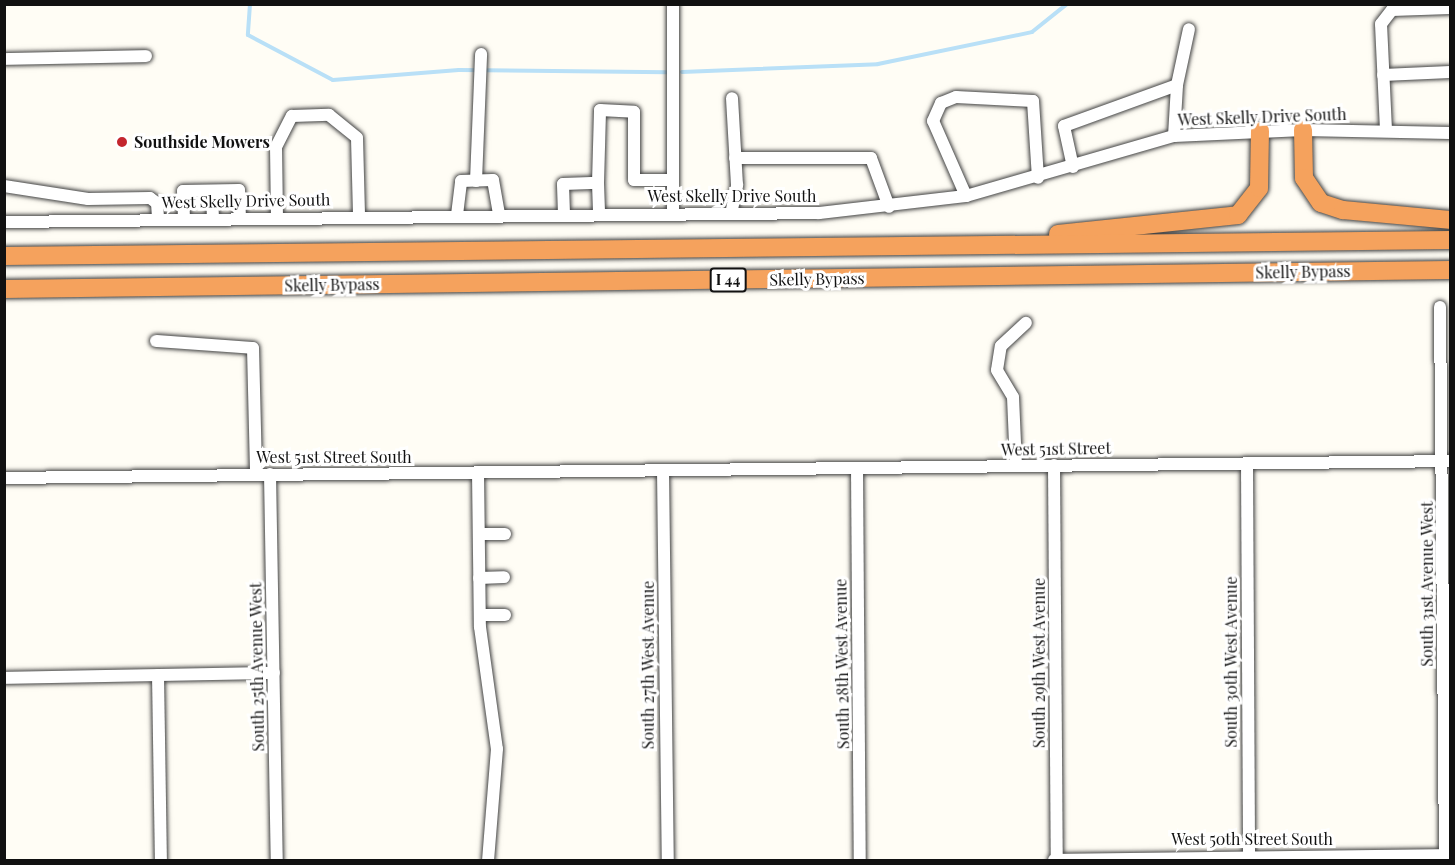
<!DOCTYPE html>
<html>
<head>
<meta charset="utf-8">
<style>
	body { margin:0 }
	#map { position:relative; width:1455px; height:865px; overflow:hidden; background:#fffdf5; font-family:"Playfair Display",serif }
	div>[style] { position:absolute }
	.stream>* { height:4px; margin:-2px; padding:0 2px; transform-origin:2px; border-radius:2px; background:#b9e0f7 }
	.roads { filter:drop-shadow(0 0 2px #444) drop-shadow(0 0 2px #444) }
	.minor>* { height:12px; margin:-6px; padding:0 6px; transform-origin:6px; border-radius:6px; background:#fff }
	.highway>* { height:18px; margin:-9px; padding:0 9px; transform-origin:9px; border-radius:9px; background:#f5a25d }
	.dots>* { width:16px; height:16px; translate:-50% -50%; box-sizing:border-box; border:3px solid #fff; border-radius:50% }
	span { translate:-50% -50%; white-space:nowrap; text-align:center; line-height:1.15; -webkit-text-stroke:6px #fff; paint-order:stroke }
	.shield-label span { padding:2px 4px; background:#fff; border:2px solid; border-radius:4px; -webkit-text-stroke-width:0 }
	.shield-label { font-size:15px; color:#111; font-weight:700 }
	.street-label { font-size:16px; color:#111 }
	.poi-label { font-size:16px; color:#111; font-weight:700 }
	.left { translate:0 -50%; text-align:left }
	.frame { position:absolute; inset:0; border:6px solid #111; pointer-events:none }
</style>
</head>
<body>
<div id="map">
	<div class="stream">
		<i style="left:250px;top:4px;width:31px;rotate:94deg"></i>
		<i style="left:248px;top:35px;width:96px;rotate:27.9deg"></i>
		<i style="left:333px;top:80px;width:126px;rotate:-4.5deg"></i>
		<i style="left:459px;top:70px;width:208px;rotate:0.6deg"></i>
		<i style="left:682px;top:72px;width:196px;rotate:-2.3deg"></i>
		<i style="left:878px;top:64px;width:157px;rotate:-11.7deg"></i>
		<i style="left:1032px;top:32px;width:45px;rotate:-38.7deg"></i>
	</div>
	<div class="roads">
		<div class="minor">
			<i style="left:673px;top:4px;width:208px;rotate:90deg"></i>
			<i style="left:4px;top:59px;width:142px;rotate:-1.2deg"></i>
			<i style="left:1383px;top:75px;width:67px;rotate:-2.6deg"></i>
			<i style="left:1386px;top:130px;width:106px;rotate:-92.7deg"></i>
			<i style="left:1381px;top:24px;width:18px;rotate:-52deg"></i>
			<i style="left:1392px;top:10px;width:58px;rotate:-2deg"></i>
			<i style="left:1174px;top:136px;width:51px;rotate:-86.6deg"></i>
			<i style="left:1177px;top:85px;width:57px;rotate:-77.9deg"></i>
			<i style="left:735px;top:158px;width:136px"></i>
			<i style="left:871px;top:158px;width:52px;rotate:69.8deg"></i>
			<i style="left:1073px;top:167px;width:42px;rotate:-102.4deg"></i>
			<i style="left:1064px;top:126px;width:120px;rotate:-19.9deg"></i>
			<i style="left:476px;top:181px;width:127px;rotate:-87.7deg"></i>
			<i style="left:598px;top:183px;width:73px;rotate:-88.4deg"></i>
			<i style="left:600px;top:110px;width:34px;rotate:3deg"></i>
			<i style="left:634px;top:112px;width:68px;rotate:90deg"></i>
			<i style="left:634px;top:180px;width:39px"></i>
			<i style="left:4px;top:186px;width:85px;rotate:8.8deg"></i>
			<i style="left:88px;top:199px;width:62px;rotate:-0.9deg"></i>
			<i style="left:150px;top:198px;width:9px;rotate:36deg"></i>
			<i style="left:157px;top:203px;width:16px;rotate:86deg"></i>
			<i style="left:212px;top:191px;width:27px;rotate:88deg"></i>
			<i style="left:966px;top:196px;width:82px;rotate:-113.7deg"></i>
			<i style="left:933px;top:121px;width:20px;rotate:-66deg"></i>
			<i style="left:941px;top:103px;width:16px;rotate:-22deg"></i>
			<i style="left:956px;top:97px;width:77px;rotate:3deg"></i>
			<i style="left:1033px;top:101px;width:77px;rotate:86.3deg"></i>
			<i style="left:564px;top:214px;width:30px;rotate:-92deg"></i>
			<i style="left:563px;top:184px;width:35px;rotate:-2deg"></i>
			<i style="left:598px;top:183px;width:31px;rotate:88deg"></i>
			<i style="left:731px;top:214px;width:30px;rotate:-78deg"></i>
			<i style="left:737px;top:185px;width:87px;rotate:-93.3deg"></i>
			<i style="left:457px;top:215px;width:34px;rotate:-83deg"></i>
			<i style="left:461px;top:181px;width:32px;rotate:-2deg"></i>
			<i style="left:493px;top:180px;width:36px;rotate:80deg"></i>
			<i style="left:277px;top:218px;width:71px;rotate:-90.8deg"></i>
			<i style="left:276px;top:147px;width:35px;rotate:-63deg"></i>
			<i style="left:292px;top:116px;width:37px;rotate:-2deg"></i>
			<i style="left:329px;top:115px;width:36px;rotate:39deg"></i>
			<i style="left:357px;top:138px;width:78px;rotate:88.5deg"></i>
			<i style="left:184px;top:219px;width:28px;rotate:-92deg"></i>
			<i style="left:183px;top:191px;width:56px;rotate:-1deg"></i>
			<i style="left:239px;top:190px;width:28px;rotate:88deg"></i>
			<i style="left:4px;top:222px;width:815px;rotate:-0.63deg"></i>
			<i style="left:819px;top:213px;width:148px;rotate:-6.6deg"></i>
			<i style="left:966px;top:196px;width:216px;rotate:-16.1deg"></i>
			<i style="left:1174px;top:136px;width:129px;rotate:-2.7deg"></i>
			<i style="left:1303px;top:130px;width:147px;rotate:1.2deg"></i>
			<i style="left:1440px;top:307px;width:553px;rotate:89.48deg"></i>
			<i style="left:156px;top:341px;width:97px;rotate:4.1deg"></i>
			<i style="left:253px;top:348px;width:126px;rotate:88.6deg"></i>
			<i style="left:1247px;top:463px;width:397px;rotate:89.7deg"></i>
			<i style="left:1054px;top:465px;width:395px;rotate:89.6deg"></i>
			<i style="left:1016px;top:466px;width:69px;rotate:-92.5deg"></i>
			<i style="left:1013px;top:397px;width:31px;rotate:-121deg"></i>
			<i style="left:997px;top:370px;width:24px;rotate:-81deg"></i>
			<i style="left:1001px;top:346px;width:34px;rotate:-43deg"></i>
			<i style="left:857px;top:468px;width:392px;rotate:89.6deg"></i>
			<i style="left:663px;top:470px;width:390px;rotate:89.3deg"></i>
			<i style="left:478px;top:472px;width:155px;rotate:89.3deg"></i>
			<i style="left:480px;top:627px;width:123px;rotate:82.1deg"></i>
			<i style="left:497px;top:749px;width:111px;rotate:94.6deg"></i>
			<i style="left:270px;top:474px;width:386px;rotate:89deg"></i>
			<i style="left:4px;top:478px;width:1446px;rotate:-0.67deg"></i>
			<i style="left:479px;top:534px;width:26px"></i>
			<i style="left:479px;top:578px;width:25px;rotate:-2deg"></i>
			<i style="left:480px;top:615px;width:25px"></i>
			<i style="left:158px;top:675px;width:185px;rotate:89.1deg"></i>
			<i style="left:4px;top:678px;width:270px;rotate:-1.1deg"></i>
			<i style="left:1054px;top:860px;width:396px;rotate:-0.7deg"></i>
		</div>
		<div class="highway">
			<i style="left:1303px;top:130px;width:48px;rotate:88.8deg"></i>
			<i style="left:1304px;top:178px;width:30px;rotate:56deg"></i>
			<i style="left:1321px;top:203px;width:23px;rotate:18deg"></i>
			<i style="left:1343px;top:210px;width:107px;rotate:5.3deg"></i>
			<i style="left:1058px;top:234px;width:181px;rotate:-6deg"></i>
			<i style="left:1238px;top:215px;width:34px;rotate:-52deg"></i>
			<i style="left:1259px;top:188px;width:57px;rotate:-89deg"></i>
			<i style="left:4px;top:256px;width:1446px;rotate:-0.63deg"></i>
			<i style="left:4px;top:289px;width:1446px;rotate:-0.75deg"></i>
		</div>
	</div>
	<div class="dots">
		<i style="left:122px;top:142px;background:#c4262e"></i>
	</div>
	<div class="shield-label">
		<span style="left:728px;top:280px">I 44</span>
	</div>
	<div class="street-label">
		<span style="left:1262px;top:117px;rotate:-2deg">West Skelly Drive South</span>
		<span style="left:732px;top:196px">West Skelly Drive South</span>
		<span style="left:246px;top:201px;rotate:-1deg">West Skelly Drive South</span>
		<span style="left:1303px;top:272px;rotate:-1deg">Skelly Bypass</span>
		<span style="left:817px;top:279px;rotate:-1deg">Skelly Bypass</span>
		<span style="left:332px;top:285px;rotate:-1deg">Skelly Bypass</span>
		<span style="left:1056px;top:449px;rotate:-1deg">West 51st Street</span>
		<span style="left:334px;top:457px">West 51st Street South</span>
		<span style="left:1427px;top:584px;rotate:-90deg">South 31st Avenue West</span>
		<span style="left:1231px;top:662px;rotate:-90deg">South 30th West Avenue</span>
		<span style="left:1039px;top:663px;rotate:-90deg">South 29th West Avenue</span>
		<span style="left:842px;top:664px;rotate:-91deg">South 28th West Avenue</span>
		<span style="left:648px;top:665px;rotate:-90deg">South 27th West Avenue</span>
		<span style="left:257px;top:667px;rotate:-91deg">South 25th Avenue West</span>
		<span style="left:1252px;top:839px">West 50th Street South</span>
	</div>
	<div class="poi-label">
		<span class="left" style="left:134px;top:142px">Southside Mowers</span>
	</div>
	<div class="frame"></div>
</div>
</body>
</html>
